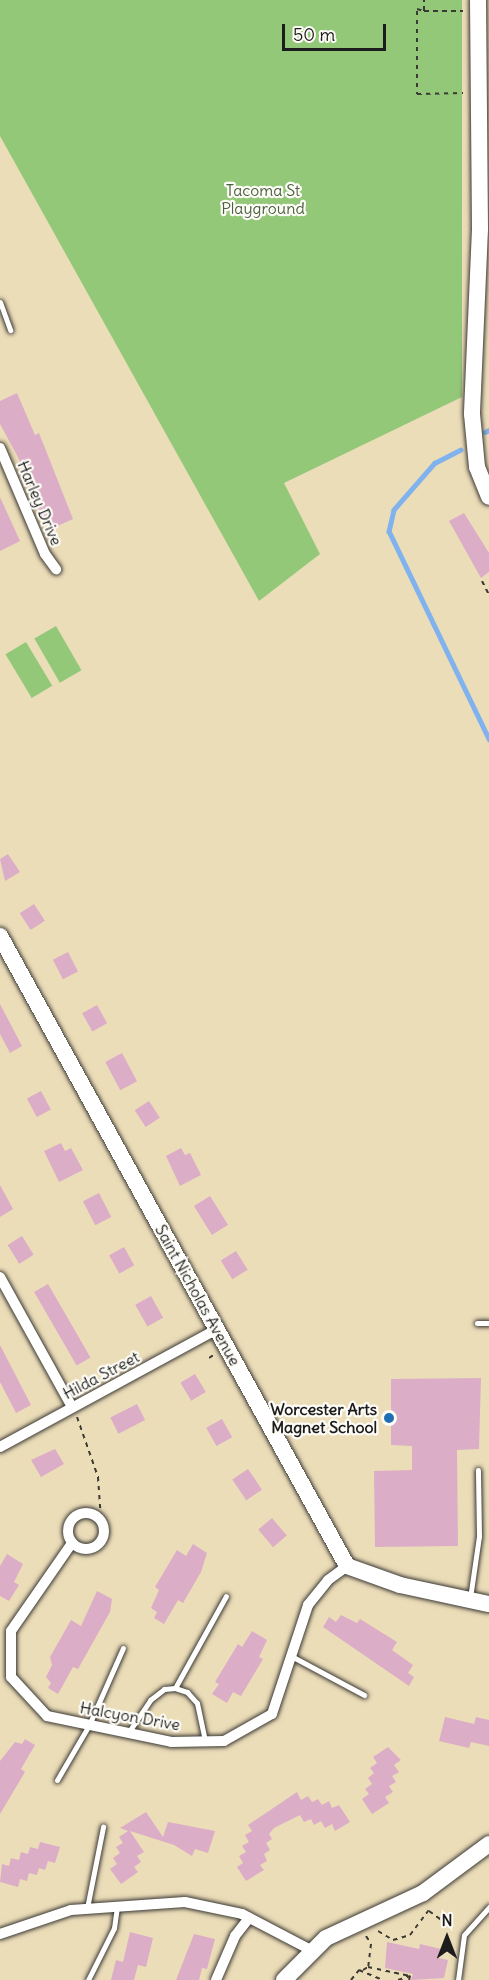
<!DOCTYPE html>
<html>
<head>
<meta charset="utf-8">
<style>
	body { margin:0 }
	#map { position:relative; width:489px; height:1980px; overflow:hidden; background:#ecddb9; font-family:Delius,sans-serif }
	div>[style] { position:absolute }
	.green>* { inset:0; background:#94c879; transform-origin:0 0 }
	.stream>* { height:4.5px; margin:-2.25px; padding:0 2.25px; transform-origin:2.25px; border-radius:2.25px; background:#80b3ed }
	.building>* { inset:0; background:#dcadc6; transform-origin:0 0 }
	.path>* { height:2px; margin-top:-1px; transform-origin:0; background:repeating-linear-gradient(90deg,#3b3934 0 4.5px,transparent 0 9px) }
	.roads { filter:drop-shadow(0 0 2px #3b3934) drop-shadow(0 0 2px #3b3934) }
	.lane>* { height:5px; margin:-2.5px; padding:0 2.5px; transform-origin:2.5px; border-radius:2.5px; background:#fff }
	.street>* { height:10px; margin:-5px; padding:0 5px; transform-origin:5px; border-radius:5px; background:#fff }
	.street>.ring { margin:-5px; padding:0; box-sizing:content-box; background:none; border:10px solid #fff; border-radius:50% }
	.secondary>* { height:16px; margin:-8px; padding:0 8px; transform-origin:8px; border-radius:8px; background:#fff }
	.dots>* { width:16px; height:16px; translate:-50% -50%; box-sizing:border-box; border:3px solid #fdfcf7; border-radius:50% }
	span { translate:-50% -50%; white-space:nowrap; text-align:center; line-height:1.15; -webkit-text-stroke:4.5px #fdfcf7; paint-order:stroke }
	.park-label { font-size:16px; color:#4c6141 }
	.street-label { font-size:16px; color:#1c1c1c }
	.poi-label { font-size:16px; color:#1c1c1c; font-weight:700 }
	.right { translate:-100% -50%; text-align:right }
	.north { position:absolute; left:417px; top:1908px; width:60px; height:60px; -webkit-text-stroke:4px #fdfcf7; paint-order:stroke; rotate:0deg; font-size:16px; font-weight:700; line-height:24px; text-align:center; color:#1c1c1c }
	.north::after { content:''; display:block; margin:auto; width:21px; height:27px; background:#1c1c1c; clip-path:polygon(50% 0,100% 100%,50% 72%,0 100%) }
	.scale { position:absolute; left:282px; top:24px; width:104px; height:27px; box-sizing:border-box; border:3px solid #1c1c1c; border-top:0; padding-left:8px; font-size:18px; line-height:21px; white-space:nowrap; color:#1c1c1c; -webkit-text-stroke:4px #fdfcf7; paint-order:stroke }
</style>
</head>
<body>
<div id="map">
	<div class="green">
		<i style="clip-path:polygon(0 0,462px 0,462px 397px,284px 483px,320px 554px,259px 601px,0 136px)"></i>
		<i style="left:56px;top:626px;width:51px;height:25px;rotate:60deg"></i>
		<i style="left:26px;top:642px;width:51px;height:24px;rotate:59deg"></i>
	</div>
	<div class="stream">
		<i style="left:485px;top:432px;width:4px;rotate:-27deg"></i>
		<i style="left:461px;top:450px;width:29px;rotate:153deg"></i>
		<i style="left:435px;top:463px;width:62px;rotate:131.1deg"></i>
		<i style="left:394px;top:510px;width:22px;rotate:103deg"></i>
		<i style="left:389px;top:531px;width:231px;rotate:64.3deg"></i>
	</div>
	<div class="building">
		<i style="clip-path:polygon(17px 393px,35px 435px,39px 433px,73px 519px,53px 528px,48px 518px,43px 520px,18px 457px,0 424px,0 401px)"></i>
		<i style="clip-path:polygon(0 497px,20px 541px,0 551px)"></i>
		<i style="clip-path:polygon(464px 513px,489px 553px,489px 572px,481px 578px,449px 521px)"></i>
		<i style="clip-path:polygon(8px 854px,20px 872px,5px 881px,0 859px)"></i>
		<i style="left:34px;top:904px;width:20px;height:17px;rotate:57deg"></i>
		<i style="left:68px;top:952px;width:22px;height:17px;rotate:63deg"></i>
		<i style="clip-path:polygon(0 1004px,22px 1046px,10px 1053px,0 1034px)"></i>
		<i style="left:97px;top:1005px;width:21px;height:17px;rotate:61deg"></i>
		<i style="left:122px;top:1053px;width:32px;height:19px;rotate:62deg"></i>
		<i style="left:41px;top:1091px;width:21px;height:16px;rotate:62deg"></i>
		<i style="left:149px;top:1101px;width:20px;height:17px;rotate:57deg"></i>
		<i style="clip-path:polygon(61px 1143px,65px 1151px,71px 1148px,83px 1170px,59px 1182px,44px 1151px)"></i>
		<i style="clip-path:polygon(181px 1148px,185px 1155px,190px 1153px,201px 1175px,180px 1186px,166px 1156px)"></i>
		<i style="clip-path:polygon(0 1185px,13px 1209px,0 1217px)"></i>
		<i style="left:99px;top:1193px;width:27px;height:18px;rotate:63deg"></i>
		<i style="left:210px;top:1196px;width:34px;height:19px;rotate:58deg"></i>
		<i style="left:22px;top:1236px;width:22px;height:17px;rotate:58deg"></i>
		<i style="left:124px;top:1247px;width:21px;height:17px;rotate:61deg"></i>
		<i style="left:236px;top:1251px;width:22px;height:18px;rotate:58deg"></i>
		<i style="left:48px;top:1284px;width:85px;height:16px;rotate:60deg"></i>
		<i style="left:151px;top:1296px;width:25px;height:18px;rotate:61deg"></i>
		<i style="clip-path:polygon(0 1345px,31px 1405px,16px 1413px,0 1382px)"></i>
		<i style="left:195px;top:1374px;width:21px;height:17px;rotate:59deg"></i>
		<i style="clip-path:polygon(481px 1378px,479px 1449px,457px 1450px,458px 1546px,375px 1547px,374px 1471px,412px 1470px,412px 1446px,391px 1445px,391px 1379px)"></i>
		<i style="left:137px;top:1404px;width:18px;height:30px;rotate:63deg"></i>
		<i style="left:222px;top:1419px;width:21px;height:18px;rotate:61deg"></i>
		<i style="clip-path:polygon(55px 1449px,64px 1464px,41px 1477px,31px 1460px)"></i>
		<i style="left:248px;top:1469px;width:25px;height:19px;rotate:56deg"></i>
		<i style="left:272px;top:1518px;width:23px;height:18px;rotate:50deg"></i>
		<i style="clip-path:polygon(193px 1544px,207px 1553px,201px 1572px,183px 1603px,178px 1600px,164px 1624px,154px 1618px,157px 1612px,151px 1608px,159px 1590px,155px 1587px,177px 1550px,186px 1556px)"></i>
		<i style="clip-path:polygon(7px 1554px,23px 1564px,14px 1582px,19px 1585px,9px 1601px,0 1596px,0 1566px)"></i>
		<i style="clip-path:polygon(97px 1591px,112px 1599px,110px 1612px,78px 1669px,73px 1667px,58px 1694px,48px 1688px,51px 1683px,46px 1677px,52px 1665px,50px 1657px,71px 1620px,81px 1626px)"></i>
		<i style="clip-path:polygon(341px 1615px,357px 1623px,360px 1619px,397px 1642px,392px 1650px,413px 1665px,408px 1673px,414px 1677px,409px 1686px,323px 1627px,329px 1617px,336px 1622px)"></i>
		<i style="clip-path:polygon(252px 1631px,267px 1640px,259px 1657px,263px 1659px,241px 1696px,233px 1692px,227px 1703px,212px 1694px,219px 1684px,215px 1682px,238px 1644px,242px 1647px)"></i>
		<i style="clip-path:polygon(445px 1717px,474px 1724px,476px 1717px,489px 1720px,489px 1746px,471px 1742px,469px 1748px,439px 1741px)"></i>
		<i style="clip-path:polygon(25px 1739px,35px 1745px,21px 1769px,25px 1772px,0 1814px,0 1761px,15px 1742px,22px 1744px)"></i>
		<i style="clip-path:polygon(388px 1747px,401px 1760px,394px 1765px,399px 1772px,392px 1776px,396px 1782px,389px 1786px,393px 1792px,385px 1797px,389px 1803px,372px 1814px,362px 1799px,369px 1794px,365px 1789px,372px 1784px,368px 1778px,374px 1773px,370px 1768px,377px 1763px,373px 1757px)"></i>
		<i style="clip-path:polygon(297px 1792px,301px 1800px,308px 1796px,312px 1802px,318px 1799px,322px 1805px,329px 1801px,332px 1808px,339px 1805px,350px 1822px,335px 1831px,332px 1824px,325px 1828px,321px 1821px,314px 1825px,311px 1819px,304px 1822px,300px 1815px,274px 1828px,269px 1834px,272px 1839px,266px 1843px,270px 1850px,264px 1854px,267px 1861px,260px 1865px,264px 1870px,246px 1881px,237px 1867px,243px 1863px,239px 1856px,246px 1852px,242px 1846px,249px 1842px,245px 1835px,252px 1831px,248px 1825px)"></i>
		<i style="clip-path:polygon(146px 1812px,163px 1837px,168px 1822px,215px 1831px,208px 1853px,195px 1849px,192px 1856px,174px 1845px,130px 1831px,144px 1852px,137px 1856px,141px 1862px,134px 1867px,138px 1872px,121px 1884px,110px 1869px,117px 1864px,113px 1858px,120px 1853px,116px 1847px,123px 1843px,119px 1837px,128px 1831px,120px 1828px)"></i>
		<i style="clip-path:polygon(40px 1842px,60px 1847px,55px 1863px,48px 1861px,45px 1870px,39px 1868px,37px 1875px,29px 1873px,27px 1881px,20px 1879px,18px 1887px,0 1882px,2px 1864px,9px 1866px,11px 1858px,19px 1860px,21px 1852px,28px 1854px,30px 1847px,38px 1849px)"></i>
		<i style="clip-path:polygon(130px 1932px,153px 1938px,146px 1967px,138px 1965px,134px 1980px,111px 1980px,116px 1960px,123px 1962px)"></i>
		<i style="clip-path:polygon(194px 1934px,215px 1939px,207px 1969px,202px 1968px,199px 1980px,176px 1980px)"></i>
		<i style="clip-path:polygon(387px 1942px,419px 1949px,420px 1944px,441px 1949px,439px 1958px,448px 1960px,444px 1978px,411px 1980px,413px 1974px,385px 1968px)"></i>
	</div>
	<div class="path">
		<i style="left:417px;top:9px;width:7px;rotate:16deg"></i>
		<i style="left:424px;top:11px;width:11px;rotate:-90deg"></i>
		<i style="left:417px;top:11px;width:83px;rotate:90deg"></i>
		<i style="left:417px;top:94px;width:46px;rotate:-1.2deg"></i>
		<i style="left:424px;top:11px;width:39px"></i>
		<i style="left:482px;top:581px;width:16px;rotate:63deg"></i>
		<i style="left:209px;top:1358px;width:7px;rotate:-34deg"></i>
		<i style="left:77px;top:1417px;width:64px;rotate:70.7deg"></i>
		<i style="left:98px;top:1477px;width:43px;rotate:86deg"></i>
		<i style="left:429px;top:1911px;width:19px;rotate:36deg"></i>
		<i style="left:378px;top:1931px;width:17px;rotate:31deg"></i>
		<i style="left:393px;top:1940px;width:18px;rotate:-16deg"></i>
		<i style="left:410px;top:1935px;width:31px;rotate:-53deg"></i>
		<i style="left:366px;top:1936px;width:9px;rotate:58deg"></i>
		<i style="left:371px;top:1944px;width:23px;rotate:97deg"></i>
		<i style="left:363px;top:1970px;width:6px;rotate:-31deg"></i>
		<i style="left:368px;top:1967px;width:43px;rotate:12.1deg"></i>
		<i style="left:410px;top:1976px;width:4px;rotate:104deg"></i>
		<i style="left:351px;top:1980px;width:13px;rotate:-51deg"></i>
		<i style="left:359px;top:1970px;width:25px;rotate:23deg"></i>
		<i style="left:398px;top:1980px;width:13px;rotate:-18deg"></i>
	</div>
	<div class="roads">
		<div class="lane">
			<i style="left:0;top:302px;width:30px;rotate:70deg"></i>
			<i style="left:477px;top:1323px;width:12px"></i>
			<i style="left:470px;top:1598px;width:63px;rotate:-81.7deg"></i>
			<i style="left:479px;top:1536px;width:66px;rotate:-90.9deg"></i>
			<i style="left:291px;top:1656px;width:83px;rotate:28.1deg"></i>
			<i style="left:175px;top:1688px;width:105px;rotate:-61deg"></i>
			<i style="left:128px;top:1733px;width:40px;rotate:-56deg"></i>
			<i style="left:150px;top:1700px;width:18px;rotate:-38deg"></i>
			<i style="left:164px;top:1689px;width:11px;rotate:-5deg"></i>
			<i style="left:175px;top:1688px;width:13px;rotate:18deg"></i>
			<i style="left:187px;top:1692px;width:15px;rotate:48deg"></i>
			<i style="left:197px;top:1703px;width:39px;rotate:78deg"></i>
			<i style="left:57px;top:1780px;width:64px;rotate:-59.8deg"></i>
			<i style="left:89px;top:1725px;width:84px;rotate:-66.2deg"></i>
			<i style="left:87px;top:1908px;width:83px;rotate:-78.8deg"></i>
			<i style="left:88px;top:1980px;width:58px;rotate:-63.4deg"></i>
			<i style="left:114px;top:1928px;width:22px;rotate:-82deg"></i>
			<i style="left:458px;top:1980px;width:45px;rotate:-82.4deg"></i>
			<i style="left:464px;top:1935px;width:38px;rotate:-48deg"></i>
		</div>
		<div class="street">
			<i style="left:0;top:448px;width:115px;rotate:67deg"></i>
			<i style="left:45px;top:554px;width:19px;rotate:54deg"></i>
			<i style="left:0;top:1277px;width:149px;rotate:61deg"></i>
			<i style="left:0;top:1447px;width:247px;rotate:-28.5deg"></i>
			<i class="ring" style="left:68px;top:1513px;width:26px;height:26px"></i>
			<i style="left:72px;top:1543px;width:107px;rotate:124.7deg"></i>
			<i style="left:11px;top:1631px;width:46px;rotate:90deg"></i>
			<i style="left:11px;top:1677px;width:53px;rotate:47.3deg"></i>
			<i style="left:47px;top:1716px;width:127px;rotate:11.8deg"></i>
			<i style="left:171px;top:1742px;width:53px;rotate:-1.1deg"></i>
			<i style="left:224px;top:1741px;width:55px;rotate:-29.4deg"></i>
			<i style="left:272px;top:1714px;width:115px;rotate:-71.7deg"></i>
			<i style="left:308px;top:1605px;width:32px;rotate:-51deg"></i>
			<i style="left:328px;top:1580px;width:24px;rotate:-36deg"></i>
			<i style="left:0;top:1934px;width:75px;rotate:-18.7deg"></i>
			<i style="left:71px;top:1910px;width:114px;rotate:-4deg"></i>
			<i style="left:185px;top:1902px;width:58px;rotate:11.9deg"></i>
			<i style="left:242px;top:1914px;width:78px;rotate:27.6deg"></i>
			<i style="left:216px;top:1980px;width:48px;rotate:-66.6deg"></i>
			<i style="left:235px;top:1936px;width:23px;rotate:-52deg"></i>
		</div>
		<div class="secondary">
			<i style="left:478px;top:0;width:229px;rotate:89.5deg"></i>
			<i style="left:480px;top:229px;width:185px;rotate:92.5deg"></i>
			<i style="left:472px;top:414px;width:53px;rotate:84.6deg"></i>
			<i style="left:477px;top:467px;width:32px;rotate:68deg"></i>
			<i style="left:0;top:936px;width:719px;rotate:61.15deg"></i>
			<i style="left:347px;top:1566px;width:56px;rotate:19.7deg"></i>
			<i style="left:400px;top:1585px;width:91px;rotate:12.1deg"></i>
			<i style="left:284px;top:1980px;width:59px;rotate:-45deg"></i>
			<i style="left:326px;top:1938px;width:107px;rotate:-24.9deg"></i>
			<i style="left:423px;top:1893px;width:82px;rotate:-36.6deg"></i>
		</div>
	</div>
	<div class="dots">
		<i style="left:389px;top:1418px;background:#1f6fb2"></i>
	</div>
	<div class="park-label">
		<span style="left:263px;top:199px">Tacoma St<br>Playground</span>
	</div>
	<div class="street-label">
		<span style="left:40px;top:503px;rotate:67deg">Harley Drive</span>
		<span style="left:198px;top:1295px;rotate:61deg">Saint Nicholas Avenue</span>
		<span style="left:101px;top:1375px;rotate:-28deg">Hilda Street</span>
		<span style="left:130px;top:1716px;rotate:10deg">Halcyon Drive</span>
	</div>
	<div class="poi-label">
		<span class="right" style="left:377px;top:1418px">Worcester Arts<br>Magnet School</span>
	</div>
	<div class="north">N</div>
	<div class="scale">50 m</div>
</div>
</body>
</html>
